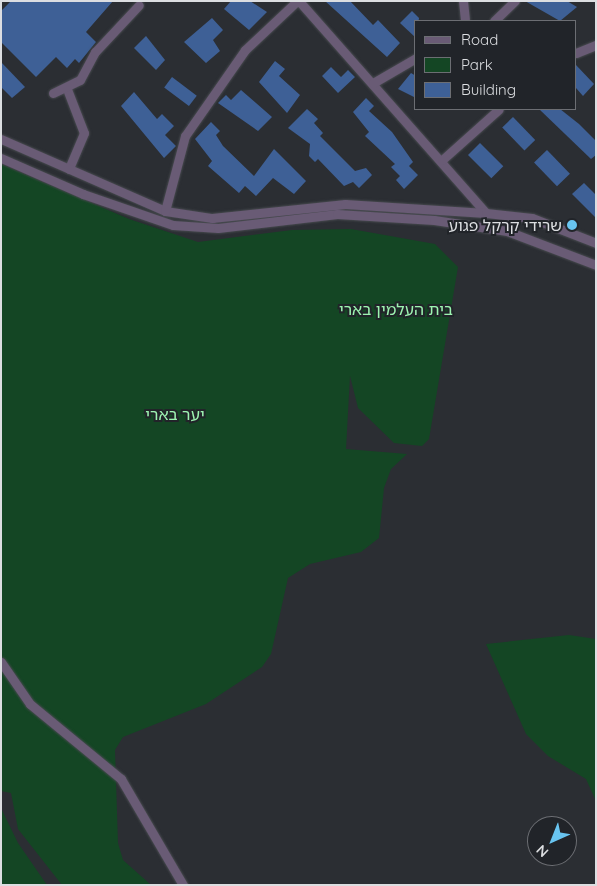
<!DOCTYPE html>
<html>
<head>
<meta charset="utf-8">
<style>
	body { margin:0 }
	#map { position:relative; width:597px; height:886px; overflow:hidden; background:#2b2e33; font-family:Quicksand,"Noto Sans Hebrew",sans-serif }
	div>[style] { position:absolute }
	.green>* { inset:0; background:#144624 }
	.building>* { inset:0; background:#3e6096; transform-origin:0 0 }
	.roads { filter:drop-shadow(0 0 1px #474a4f) drop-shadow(0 0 1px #474a4f) }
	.minor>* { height:9px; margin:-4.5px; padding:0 4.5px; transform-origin:4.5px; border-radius:4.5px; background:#695b75 }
	.dots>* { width:14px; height:14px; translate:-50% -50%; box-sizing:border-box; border:2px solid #212429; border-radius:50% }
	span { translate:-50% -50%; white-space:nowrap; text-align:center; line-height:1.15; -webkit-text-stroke:4px #212429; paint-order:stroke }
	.poi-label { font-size:16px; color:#dcdee1 }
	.right { translate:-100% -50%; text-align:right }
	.park-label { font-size:16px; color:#9df4b1 }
	.frame { position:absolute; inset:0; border:2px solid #dcdee1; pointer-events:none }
	.legend { position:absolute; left:414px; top:20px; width:162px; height:90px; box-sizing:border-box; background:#212429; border:1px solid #6c6e73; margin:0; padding:6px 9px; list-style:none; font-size:15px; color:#dcdee1 }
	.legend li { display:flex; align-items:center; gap:10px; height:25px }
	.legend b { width:25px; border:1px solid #6c6e73 }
	.north { position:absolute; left:527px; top:816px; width:50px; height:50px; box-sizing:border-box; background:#212429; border:1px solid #6c6e73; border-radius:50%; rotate:224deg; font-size:14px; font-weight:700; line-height:20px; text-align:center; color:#dcdee1 }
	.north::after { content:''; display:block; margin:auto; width:18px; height:22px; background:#68c4f0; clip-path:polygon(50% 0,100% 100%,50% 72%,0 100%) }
</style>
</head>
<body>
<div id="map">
	<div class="green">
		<i style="clip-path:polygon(1px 164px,129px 219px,198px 242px,292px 230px,351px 229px,435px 244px,458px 267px,429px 439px,422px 446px,394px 443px,358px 408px,350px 376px,346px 449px,407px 454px,391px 469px,384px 488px,379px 538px,361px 552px,310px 564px,288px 578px,271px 654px,262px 667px,206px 704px,123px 737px,115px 750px,118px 843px,123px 860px,151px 885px,62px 885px,18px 829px,11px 793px,1px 791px)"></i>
		<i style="clip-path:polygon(569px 635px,596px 639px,596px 801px,586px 779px,548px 756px,526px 734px,486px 644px)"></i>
		<i style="clip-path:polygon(1px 808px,18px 843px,47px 885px,1px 885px)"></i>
	</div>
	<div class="building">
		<i style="clip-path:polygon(11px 1px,113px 1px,86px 32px,96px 42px,79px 63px,75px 59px,67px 68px,56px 57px,36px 77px,1px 42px,1px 11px)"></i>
		<i style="clip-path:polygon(231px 1px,250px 1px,267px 12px,249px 30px,224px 9px)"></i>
		<i style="clip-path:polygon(325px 1px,350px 1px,373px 25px,378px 20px,400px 43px,387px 57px)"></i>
		<i style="clip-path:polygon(525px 1px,567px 1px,577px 7px,560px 21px)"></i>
		<i style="clip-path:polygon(412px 11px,419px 18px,416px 38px,400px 23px)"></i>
		<i style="clip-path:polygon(212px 18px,223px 30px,213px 40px,220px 51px,206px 63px,184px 42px)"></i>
		<i style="clip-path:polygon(146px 36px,165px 60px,156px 70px,134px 48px)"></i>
		<i style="clip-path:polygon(275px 61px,285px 69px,279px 76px,300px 95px,287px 113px,259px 82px)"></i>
		<i style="clip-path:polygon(1px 62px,25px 87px,12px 98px,1px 87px)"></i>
		<i style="clip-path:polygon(576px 65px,594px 84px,583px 96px,576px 88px)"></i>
		<i style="clip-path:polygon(331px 67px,341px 77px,348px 70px,355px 77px,338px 93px,322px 76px)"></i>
		<i style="clip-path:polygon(411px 73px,416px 76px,416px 98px,398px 89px)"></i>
		<i style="left:172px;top:77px;width:31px;height:13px;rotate:37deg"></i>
		<i style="clip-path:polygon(241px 90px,272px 117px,258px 131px,218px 103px,226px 95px,231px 100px)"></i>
		<i style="clip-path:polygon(134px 92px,157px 119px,162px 114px,174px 126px,165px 135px,176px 146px,164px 158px,121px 106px)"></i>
		<i style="clip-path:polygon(366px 98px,374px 106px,369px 111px,392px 132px,413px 162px,409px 166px,418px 175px,404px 189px,396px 180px,400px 176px,391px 167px,395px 164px,365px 136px,369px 132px,353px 112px)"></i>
		<i style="clip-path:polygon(307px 109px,318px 119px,314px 123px,323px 133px,320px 136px,355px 171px,366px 168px,372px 175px,359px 188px,353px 182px,344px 186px,318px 159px,315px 162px,309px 156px,310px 144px,288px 128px)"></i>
		<i style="clip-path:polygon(539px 109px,560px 109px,579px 124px,596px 141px,596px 155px,591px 159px)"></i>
		<i style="left:513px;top:117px;width:32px;height:15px;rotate:46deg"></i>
		<i style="clip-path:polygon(211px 122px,220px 131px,216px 135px,223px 146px,254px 176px,274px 149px,306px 181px,294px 194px,273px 178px,256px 196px,245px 186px,239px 193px,208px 166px,212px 161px,195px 139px)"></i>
		<i style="left:480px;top:143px;width:33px;height:17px;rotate:45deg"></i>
		<i style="left:547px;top:150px;width:33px;height:18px;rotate:46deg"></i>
		<i style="clip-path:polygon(584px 183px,596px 195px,596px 218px,572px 194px)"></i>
	</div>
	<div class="roads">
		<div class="minor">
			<i style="left:299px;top:1px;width:283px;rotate:48.6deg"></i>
			<i style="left:463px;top:1px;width:18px;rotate:84deg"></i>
			<i style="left:494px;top:21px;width:29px;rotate:-44deg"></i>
			<i style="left:576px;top:53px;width:22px;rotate:-22deg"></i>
			<i style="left:373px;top:83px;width:50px;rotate:-30.2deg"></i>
			<i style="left:67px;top:89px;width:47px;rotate:68.9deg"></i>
			<i style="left:84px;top:133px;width:39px;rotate:113deg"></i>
			<i style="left:53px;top:93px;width:30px;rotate:-26deg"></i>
			<i style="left:80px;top:80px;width:32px;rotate:-62deg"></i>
			<i style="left:95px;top:52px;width:64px;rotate:-46.9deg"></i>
			<i style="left:1px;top:139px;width:179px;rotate:23.7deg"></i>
			<i style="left:165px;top:211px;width:48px;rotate:8.5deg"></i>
			<i style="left:212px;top:218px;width:134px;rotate:-6deg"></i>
			<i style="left:345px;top:204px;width:141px;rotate:3.7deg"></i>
			<i style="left:486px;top:213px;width:46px;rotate:6.2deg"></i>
			<i style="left:532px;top:218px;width:69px;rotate:21.3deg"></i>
			<i style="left:1px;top:158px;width:90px;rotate:23.7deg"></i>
			<i style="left:83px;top:194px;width:95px;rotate:19deg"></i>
			<i style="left:173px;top:225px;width:45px;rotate:3.8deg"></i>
			<i style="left:218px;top:228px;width:120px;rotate:-6.7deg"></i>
			<i style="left:337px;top:214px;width:97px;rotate:3.5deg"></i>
			<i style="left:434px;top:220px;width:74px;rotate:8.6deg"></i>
			<i style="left:507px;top:231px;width:95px;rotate:20.9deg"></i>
			<i style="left:442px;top:160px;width:76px;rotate:-41.8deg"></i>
			<i style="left:165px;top:211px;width:78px;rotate:-75.1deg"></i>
			<i style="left:185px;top:136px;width:105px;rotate:-55.1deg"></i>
			<i style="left:245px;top:50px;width:71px;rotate:-43.3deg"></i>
			<i style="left:1px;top:662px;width:51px;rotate:55.4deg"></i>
			<i style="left:30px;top:704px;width:118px;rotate:39.5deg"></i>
			<i style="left:121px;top:779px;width:123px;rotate:59.7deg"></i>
		</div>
	</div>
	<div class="dots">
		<i style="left:572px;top:225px;background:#68c4f0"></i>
	</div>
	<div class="poi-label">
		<span class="right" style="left:562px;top:225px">שרידי קרקל פגוע</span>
	</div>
	<div class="park-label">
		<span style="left:396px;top:309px">בית העלמין בארי</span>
		<span style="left:175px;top:414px">יער בארי</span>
	</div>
	<div class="frame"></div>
	<ul class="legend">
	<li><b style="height:6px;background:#695b75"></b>Road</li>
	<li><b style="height:14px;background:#144624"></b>Park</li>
	<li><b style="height:14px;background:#3e6096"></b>Building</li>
	</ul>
	<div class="north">N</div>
</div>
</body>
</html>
